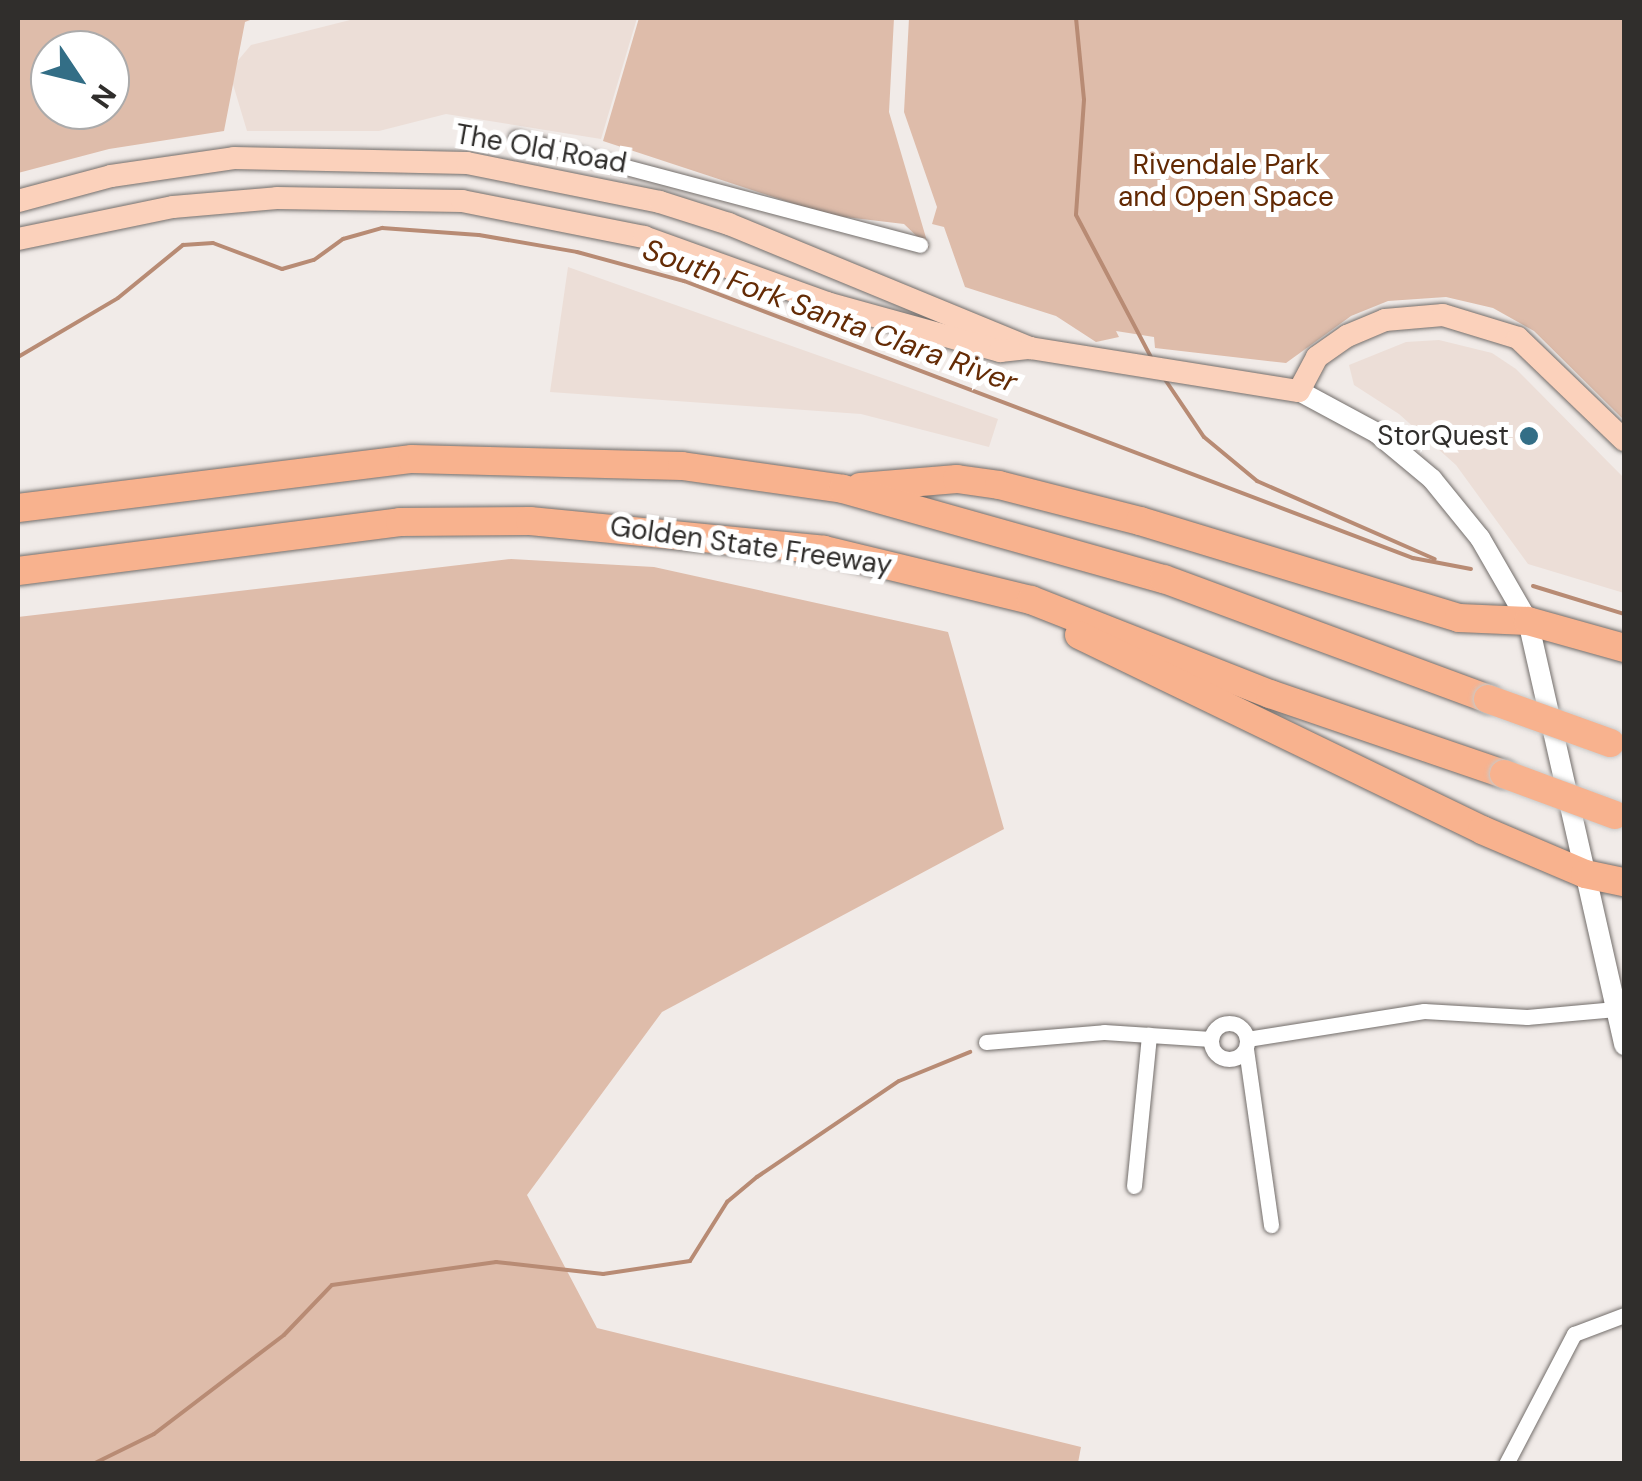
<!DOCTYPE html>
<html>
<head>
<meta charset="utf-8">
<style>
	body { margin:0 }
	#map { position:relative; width:1642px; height:1481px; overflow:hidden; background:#f1ebe8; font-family:"DM Sans",sans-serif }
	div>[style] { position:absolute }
	.built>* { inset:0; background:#ecded7 }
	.green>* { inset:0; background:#debcaa }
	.stream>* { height:4px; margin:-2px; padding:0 2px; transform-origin:2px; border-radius:2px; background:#b88b74 }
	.roads { filter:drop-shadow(0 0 2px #736e6b) drop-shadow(0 0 2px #736e6b) }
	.street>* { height:15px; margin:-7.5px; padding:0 7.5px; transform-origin:7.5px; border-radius:7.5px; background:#fff }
	.street>.ring { margin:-7.5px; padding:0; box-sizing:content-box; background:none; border:15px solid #fff; border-radius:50% }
	.secondary>* { height:20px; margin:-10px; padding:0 10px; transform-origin:10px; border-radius:10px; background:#fff }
	.primary>* { height:22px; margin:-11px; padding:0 11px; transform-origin:11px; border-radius:11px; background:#fbd1bb }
	.highway>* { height:28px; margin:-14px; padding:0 14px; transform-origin:14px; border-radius:14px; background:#f8b28e }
	.bridges { filter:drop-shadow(0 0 2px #c9c9c8) drop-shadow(0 0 2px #c9c9c8) }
	.highway-bridge>* { height:28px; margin:-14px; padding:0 14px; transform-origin:14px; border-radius:14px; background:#f8b28e }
	.dots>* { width:28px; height:28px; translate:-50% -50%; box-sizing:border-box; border:5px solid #fff; border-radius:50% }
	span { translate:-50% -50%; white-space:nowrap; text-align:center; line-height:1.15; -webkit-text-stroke:10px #fff; paint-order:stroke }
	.street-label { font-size:28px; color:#302e2c }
	.park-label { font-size:28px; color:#622903 }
	.poi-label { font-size:28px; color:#302e2c }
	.right { translate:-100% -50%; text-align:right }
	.water-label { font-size:30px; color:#642b05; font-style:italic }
	.frame { position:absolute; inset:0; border:20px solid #302e2c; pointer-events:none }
	.north { position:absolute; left:30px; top:30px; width:100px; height:100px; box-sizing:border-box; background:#fff; border:2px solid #acabab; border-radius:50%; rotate:125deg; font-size:28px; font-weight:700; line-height:40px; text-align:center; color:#302e2c }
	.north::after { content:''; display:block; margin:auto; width:35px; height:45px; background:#336e86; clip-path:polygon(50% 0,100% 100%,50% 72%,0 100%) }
</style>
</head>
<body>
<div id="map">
	<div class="built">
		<i style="clip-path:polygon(358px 18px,637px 18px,601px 139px,446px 114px,379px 131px,247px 131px,229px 71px,251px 45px)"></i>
		<i style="clip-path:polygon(568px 267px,998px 419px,989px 447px,861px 414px,550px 392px)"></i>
		<i style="clip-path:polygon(1439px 340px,1492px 353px,1516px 369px,1624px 478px,1624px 593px,1528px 564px,1456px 465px,1399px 414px,1354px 385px,1349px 365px,1406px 342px)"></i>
	</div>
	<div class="green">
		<i style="clip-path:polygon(evenodd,18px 18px,255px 18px,245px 22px,224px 131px,109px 149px,18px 173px,18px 18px,110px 50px,110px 110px,50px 110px,50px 50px,110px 50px)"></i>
		<i style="clip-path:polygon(639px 18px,894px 18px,889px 112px,929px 248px,904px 224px,828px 215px,603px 141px)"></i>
		<i style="clip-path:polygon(909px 18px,1624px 18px,1624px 420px,1534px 331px,1493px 308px,1446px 297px,1388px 301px,1351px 316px,1286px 363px,1155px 348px,1154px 337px,1116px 331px,1119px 337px,1096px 342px,1056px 316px,965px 287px,944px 227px,932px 224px,937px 207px,904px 112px)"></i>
		<i style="clip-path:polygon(511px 559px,654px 567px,948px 632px,1004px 829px,662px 1012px,527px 1195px,597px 1328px,1081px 1447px,1078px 1463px,18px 1463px,18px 617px)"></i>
	</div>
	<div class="stream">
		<i style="left:1076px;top:18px;width:82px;rotate:84.4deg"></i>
		<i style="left:1084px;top:100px;width:115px;rotate:94deg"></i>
		<i style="left:1076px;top:215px;width:161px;rotate:62.2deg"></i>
		<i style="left:18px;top:357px;width:116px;rotate:-30.5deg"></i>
		<i style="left:118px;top:298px;width:84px;rotate:-39.2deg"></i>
		<i style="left:183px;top:245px;width:30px;rotate:-4deg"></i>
		<i style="left:213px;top:243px;width:74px;rotate:20.6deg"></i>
		<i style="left:282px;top:269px;width:33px;rotate:-16deg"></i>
		<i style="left:314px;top:260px;width:36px;rotate:-36deg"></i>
		<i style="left:343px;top:239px;width:41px;rotate:-15.8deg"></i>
		<i style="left:382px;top:228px;width:97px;rotate:4.1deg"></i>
		<i style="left:479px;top:235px;width:99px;rotate:9.8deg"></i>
		<i style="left:577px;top:252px;width:111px;rotate:15.2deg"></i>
		<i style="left:684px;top:281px;width:780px;rotate:20.81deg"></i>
		<i style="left:1413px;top:558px;width:59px;rotate:10.7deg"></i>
		<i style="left:1164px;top:378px;width:71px;rotate:55.9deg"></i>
		<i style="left:1204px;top:437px;width:69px;rotate:39.7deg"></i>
		<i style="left:1257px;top:481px;width:194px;rotate:23.7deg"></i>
		<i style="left:1533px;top:586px;width:95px;rotate:17.1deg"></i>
		<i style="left:93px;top:1464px;width:68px;rotate:-26.2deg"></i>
		<i style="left:154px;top:1434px;width:163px;rotate:-37.3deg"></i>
		<i style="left:284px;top:1335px;width:69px;rotate:-46.2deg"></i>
		<i style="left:332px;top:1285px;width:166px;rotate:-8deg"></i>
		<i style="left:496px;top:1262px;width:108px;rotate:6.4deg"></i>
		<i style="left:603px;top:1274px;width:88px;rotate:-8.5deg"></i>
		<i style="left:690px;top:1261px;width:70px;rotate:-57.9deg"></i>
		<i style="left:727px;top:1202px;width:39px;rotate:-40deg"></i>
		<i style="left:757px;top:1177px;width:171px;rotate:-34.1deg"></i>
		<i style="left:899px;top:1081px;width:77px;rotate:-22.2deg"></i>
	</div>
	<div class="roads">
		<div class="street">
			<i style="left:516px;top:138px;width:418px;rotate:14.8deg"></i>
			<i class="ring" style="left:1211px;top:1023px;width:21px;height:21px"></i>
			<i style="left:1247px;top:1039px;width:179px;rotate:-9deg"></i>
			<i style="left:1424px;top:1011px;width:103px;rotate:3.3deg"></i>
			<i style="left:1527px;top:1017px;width:89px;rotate:-5.1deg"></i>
			<i style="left:986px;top:1042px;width:118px;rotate:-4.8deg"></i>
			<i style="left:1104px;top:1032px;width:107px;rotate:3.7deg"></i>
			<i style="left:1246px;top:1049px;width:178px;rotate:81.9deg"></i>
			<i style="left:1134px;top:1186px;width:152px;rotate:-84.3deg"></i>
			<i style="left:1506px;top:1464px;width:147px;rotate:-62.4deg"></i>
			<i style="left:1574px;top:1334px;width:53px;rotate:-20.8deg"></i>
		</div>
		<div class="secondary">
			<i style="left:1299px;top:391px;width:89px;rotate:28.3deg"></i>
			<i style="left:1377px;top:433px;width:72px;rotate:39.9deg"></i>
			<i style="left:1432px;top:479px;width:76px;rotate:50.9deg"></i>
			<i style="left:1480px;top:538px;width:96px;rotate:60deg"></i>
			<i style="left:1528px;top:621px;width:435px;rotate:77.2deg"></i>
		</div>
		<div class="primary">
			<i style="left:18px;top:201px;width:96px;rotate:-15deg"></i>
			<i style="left:111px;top:176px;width:124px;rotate:-8.3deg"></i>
			<i style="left:234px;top:158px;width:233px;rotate:1.2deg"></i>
			<i style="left:467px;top:163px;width:197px;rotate:11.4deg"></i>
			<i style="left:660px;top:202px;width:72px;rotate:17.7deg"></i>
			<i style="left:729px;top:224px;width:326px;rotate:22.4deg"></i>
			<i style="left:18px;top:239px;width:158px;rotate:-11.7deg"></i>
			<i style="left:173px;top:207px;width:104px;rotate:-4.9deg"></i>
			<i style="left:277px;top:198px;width:185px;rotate:0.9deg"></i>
			<i style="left:462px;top:201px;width:186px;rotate:11.2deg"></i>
			<i style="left:644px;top:237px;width:195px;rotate:19.8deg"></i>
			<i style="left:827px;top:303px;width:180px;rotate:15.5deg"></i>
			<i style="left:1000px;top:351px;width:30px;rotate:-6deg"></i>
			<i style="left:1030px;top:348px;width:272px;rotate:9.1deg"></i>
			<i style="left:1299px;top:391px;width:38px;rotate:-62deg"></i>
			<i style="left:1317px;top:357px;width:37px;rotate:-35deg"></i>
			<i style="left:1347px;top:336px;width:41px;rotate:-22.8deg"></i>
			<i style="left:1385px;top:320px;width:58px;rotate:-4.9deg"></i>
			<i style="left:1443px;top:315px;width:78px;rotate:17deg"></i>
			<i style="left:1518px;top:338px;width:147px;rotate:43.9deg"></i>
		</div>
		<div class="highway">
			<i style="left:860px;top:487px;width:97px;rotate:-4.7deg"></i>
			<i style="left:957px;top:479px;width:42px;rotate:8.1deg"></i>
			<i style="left:999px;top:485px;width:146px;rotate:14.3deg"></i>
			<i style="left:1140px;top:521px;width:333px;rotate:16.9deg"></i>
			<i style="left:1459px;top:618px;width:69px;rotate:2.5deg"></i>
			<i style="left:1528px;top:621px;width:100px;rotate:15.7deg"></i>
			<i style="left:18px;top:508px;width:397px;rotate:-7.1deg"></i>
			<i style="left:412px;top:459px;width:270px;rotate:1.5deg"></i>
			<i style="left:682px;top:466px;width:163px;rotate:8.1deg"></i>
			<i style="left:843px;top:489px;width:333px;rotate:15.7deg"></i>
			<i style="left:1164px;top:579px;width:346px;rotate:20.3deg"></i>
			<i style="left:18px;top:571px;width:385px;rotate:-7.3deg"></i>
			<i style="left:400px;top:522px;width:130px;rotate:-0.4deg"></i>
			<i style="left:530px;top:521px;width:295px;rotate:5.6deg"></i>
			<i style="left:824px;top:550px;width:213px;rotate:13.6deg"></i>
			<i style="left:1031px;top:600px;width:257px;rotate:21.5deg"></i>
			<i style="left:1270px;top:694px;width:247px;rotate:18.9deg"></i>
			<i style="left:1079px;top:635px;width:448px;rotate:25.8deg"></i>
			<i style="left:1482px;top:830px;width:112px;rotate:23.1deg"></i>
			<i style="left:1585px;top:874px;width:40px;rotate:12deg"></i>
		</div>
	</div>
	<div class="bridges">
		<div class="highway-bridge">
			<i style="left:1488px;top:699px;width:130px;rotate:19.8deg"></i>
			<i style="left:1504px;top:774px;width:118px;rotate:20.3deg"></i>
		</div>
	</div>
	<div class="dots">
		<i style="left:1529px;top:436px;background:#336e86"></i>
	</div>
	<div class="street-label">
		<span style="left:541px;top:149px;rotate:10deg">The Old Road</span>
		<span style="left:751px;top:546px;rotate:8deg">Golden State Freeway</span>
	</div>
	<div class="park-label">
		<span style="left:1226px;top:181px">Rivendale Park<br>and Open Space</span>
	</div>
	<div class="poi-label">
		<span class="right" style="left:1509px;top:436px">StorQuest</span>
	</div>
	<div class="water-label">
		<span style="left:830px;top:316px;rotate:20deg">South Fork Santa Clara River</span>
	</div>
	<div class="frame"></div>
	<div class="north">N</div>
</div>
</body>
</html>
